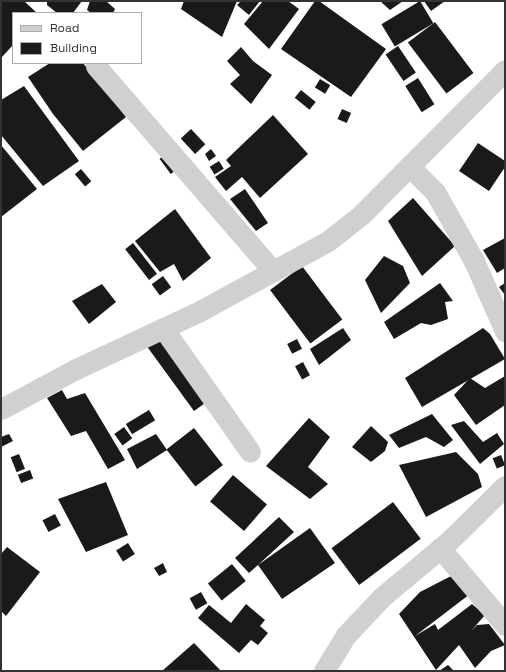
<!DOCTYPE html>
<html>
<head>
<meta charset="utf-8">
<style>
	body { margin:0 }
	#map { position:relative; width:506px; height:672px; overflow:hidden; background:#fff; font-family:"Space Grotesk",sans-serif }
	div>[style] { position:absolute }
	.building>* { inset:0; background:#1a1a1a; transform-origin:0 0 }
	.minor>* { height:21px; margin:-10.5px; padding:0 10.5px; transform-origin:10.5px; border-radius:10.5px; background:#d0d0d0 }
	span { translate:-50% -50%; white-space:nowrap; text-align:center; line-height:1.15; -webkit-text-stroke:4px #fff; paint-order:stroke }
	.frame { position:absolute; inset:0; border:2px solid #333; pointer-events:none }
	.legend { position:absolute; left:12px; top:12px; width:130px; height:52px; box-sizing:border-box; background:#fff; border:1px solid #adadad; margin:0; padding:5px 7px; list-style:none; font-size:12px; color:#333 }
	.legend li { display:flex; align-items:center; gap:8px; height:20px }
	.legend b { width:20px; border:1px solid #adadad }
</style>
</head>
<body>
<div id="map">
	<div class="building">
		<i style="clip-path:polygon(1px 1px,24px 1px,37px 13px,13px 13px,13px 45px,1px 58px)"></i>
		<i style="clip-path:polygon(47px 1px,82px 1px,73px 13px,57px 13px,47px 5px)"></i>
		<i style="clip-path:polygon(90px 1px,106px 1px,115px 9px,113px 13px,91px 13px,87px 10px)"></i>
		<i style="clip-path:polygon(184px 1px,237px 1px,222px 37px,181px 9px)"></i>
		<i style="clip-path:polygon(241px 1px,260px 1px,249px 15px,237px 5px)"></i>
		<i style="clip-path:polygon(263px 1px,288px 1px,299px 9px,269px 49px,244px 24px)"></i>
		<i style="clip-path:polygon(315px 1px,319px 1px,386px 49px,351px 97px,281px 49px)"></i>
		<i style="clip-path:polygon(380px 1px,403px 1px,390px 10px)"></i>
		<i style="left:420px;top:1px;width:26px;height:45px;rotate:59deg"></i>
		<i style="clip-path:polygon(424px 1px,445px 1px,431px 11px)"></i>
		<i style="left:435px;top:22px;width:64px;height:34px;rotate:53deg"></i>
		<i style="left:398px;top:46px;width:32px;height:15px;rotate:56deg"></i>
		<i style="clip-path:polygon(241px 47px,253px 61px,272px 75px,251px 104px,230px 84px,240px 75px,227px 61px)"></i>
		<i style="clip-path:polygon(50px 63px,83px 63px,126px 117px,83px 151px,53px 114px,28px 77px)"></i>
		<i style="left:418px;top:78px;width:31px;height:15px;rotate:58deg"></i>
		<i style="left:320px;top:79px;width:12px;height:10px;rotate:31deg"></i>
		<i style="clip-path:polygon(24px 86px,79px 161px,43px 186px,1px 135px,1px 100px)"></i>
		<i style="left:301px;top:90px;width:19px;height:10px;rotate:39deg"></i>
		<i style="left:342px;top:109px;width:10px;height:11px;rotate:24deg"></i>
		<i style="clip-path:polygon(273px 115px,308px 154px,260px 198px,242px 177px,226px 191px,215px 177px,231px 166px,226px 160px)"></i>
		<i style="left:191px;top:129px;width:21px;height:14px;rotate:47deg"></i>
		<i style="clip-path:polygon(478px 143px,505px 161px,505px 167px,489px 191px,459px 171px)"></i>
		<i style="clip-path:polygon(1px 145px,37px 189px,1px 217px)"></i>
		<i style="clip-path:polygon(211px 149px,216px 156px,209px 161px,205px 154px)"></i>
		<i style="left:166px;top:154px;width:19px;height:8px;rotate:54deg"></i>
		<i style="left:219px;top:161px;width:9px;height:11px;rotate:58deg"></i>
		<i style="left:81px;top:169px;width:16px;height:8px;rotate:50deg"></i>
		<i style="clip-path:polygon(245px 189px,268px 223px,256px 231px,230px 199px)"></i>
		<i style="clip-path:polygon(413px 198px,455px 246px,422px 276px,388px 221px)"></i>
		<i style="clip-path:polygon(175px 209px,211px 258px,183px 281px,174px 264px,160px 272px,135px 241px)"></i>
		<i style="clip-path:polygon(505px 238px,505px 268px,497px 273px,483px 250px)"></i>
		<i style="left:133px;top:243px;width:39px;height:10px;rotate:52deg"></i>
		<i style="clip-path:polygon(384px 256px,403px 266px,410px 283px,381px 313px,365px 280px)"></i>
		<i style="left:302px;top:266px;width:67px;height:40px;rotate:53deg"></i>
		<i style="left:163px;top:276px;width:14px;height:14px;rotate:54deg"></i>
		<i style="clip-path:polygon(440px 283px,453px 301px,445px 302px,448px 319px,431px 325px,421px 323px,394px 339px,384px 322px)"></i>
		<i style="clip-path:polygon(505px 283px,505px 295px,499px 287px)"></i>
		<i style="clip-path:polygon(102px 284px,116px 302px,89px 324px,72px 301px)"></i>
		<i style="clip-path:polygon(343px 328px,351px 340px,319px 365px,310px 349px)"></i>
		<i style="clip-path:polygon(483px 328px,490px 334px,505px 359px,422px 407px,405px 378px)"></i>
		<i style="clip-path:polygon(160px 331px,208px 401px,194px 411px,143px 341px)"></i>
		<i style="left:297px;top:339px;width:11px;height:11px;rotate:63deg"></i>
		<i style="left:303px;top:362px;width:15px;height:9px;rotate:62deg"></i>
		<i style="clip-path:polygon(505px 376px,505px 405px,476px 425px,454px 395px,470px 378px,485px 388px)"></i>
		<i style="clip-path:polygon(62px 390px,67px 399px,85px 393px,125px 460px,108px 469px,86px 431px,71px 436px,47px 398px)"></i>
		<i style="left:149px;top:410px;width:12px;height:27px;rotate:59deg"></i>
		<i style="clip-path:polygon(432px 414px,453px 440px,444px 447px,426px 437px,399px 448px,389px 435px)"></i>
		<i style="clip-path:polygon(309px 418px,330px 437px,308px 467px,328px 484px,310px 499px,266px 466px)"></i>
		<i style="clip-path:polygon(464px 421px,483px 442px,497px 433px,504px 444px,480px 464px,451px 425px)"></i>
		<i style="clip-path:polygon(371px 426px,388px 442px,385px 451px,371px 462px,352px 447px)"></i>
		<i style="left:124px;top:427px;width:14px;height:12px;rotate:54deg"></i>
		<i style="left:194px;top:428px;width:47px;height:35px;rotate:52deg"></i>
		<i style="clip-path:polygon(9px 434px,13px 441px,1px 447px,1px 437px)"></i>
		<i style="clip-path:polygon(156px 434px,167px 450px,137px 469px,127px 449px)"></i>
		<i style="clip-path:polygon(456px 452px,478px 474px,482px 487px,426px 517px,399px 465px)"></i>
		<i style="left:19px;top:454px;width:16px;height:9px;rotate:68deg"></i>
		<i style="left:501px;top:455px;width:11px;height:9px;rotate:68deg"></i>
		<i style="left:30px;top:470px;width:9px;height:13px;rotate:69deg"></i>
		<i style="left:233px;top:475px;width:45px;height:35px;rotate:41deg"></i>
		<i style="clip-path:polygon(106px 482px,128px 535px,86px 552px,58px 499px)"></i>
		<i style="left:393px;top:502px;width:46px;height:77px;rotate:53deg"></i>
		<i style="left:55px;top:514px;width:13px;height:14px;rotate:63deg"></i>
		<i style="clip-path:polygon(279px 517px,294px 532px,258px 565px,310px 528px,335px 563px,282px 599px,258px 565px,249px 573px,235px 558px)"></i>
		<i style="left:128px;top:543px;width:13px;height:14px;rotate:58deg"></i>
		<i style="clip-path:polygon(7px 547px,40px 572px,6px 616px,1px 611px,1px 554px)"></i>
		<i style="clip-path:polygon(163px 563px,167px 572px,159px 576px,154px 568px)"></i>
		<i style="left:232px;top:564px;width:22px;height:31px;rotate:51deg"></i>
		<i style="clip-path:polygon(455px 574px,470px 594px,415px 636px,435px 624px,438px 630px,472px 604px,485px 615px,471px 631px,477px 625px,489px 624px,505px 645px,491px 651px,475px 668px,459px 645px,436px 670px,399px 614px,420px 592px)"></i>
		<i style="left:201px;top:592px;width:13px;height:13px;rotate:61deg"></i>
		<i style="clip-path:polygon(246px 604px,265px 620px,260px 626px,268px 633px,258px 645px,251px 640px,239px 653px,198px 618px,209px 605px,231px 623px)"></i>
		<i style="clip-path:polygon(194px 643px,221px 671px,162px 671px)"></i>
		<i style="clip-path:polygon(448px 665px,454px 671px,439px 671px)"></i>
	</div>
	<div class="minor">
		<i style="left:96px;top:66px;width:271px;rotate:49.2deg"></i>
		<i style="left:409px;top:166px;width:37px;rotate:45deg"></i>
		<i style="left:435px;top:192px;width:79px;rotate:60.5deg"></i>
		<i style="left:474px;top:261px;width:77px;rotate:66.1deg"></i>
		<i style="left:163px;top:328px;width:151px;rotate:54.9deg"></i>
		<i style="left:1px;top:409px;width:85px;rotate:-28.1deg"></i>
		<i style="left:76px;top:369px;width:137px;rotate:-25.1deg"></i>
		<i style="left:200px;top:311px;width:146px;rotate:-28.7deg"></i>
		<i style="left:328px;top:241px;width:42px;rotate:-38.2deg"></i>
		<i style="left:361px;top:215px;width:204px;rotate:-45.2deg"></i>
		<i style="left:440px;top:548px;width:101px;rotate:49.8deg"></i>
		<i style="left:324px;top:671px;width:42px;rotate:-58.6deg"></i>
		<i style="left:346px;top:635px;width:52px;rotate:-46.5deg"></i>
		<i style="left:382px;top:597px;width:87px;rotate:-39.9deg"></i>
		<i style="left:449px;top:541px;width:78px;rotate:-44.5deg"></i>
	</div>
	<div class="frame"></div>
	<ul class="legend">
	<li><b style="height:5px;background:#d0d0d0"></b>Road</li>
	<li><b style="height:11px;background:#1a1a1a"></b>Building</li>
	</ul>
</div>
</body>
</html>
